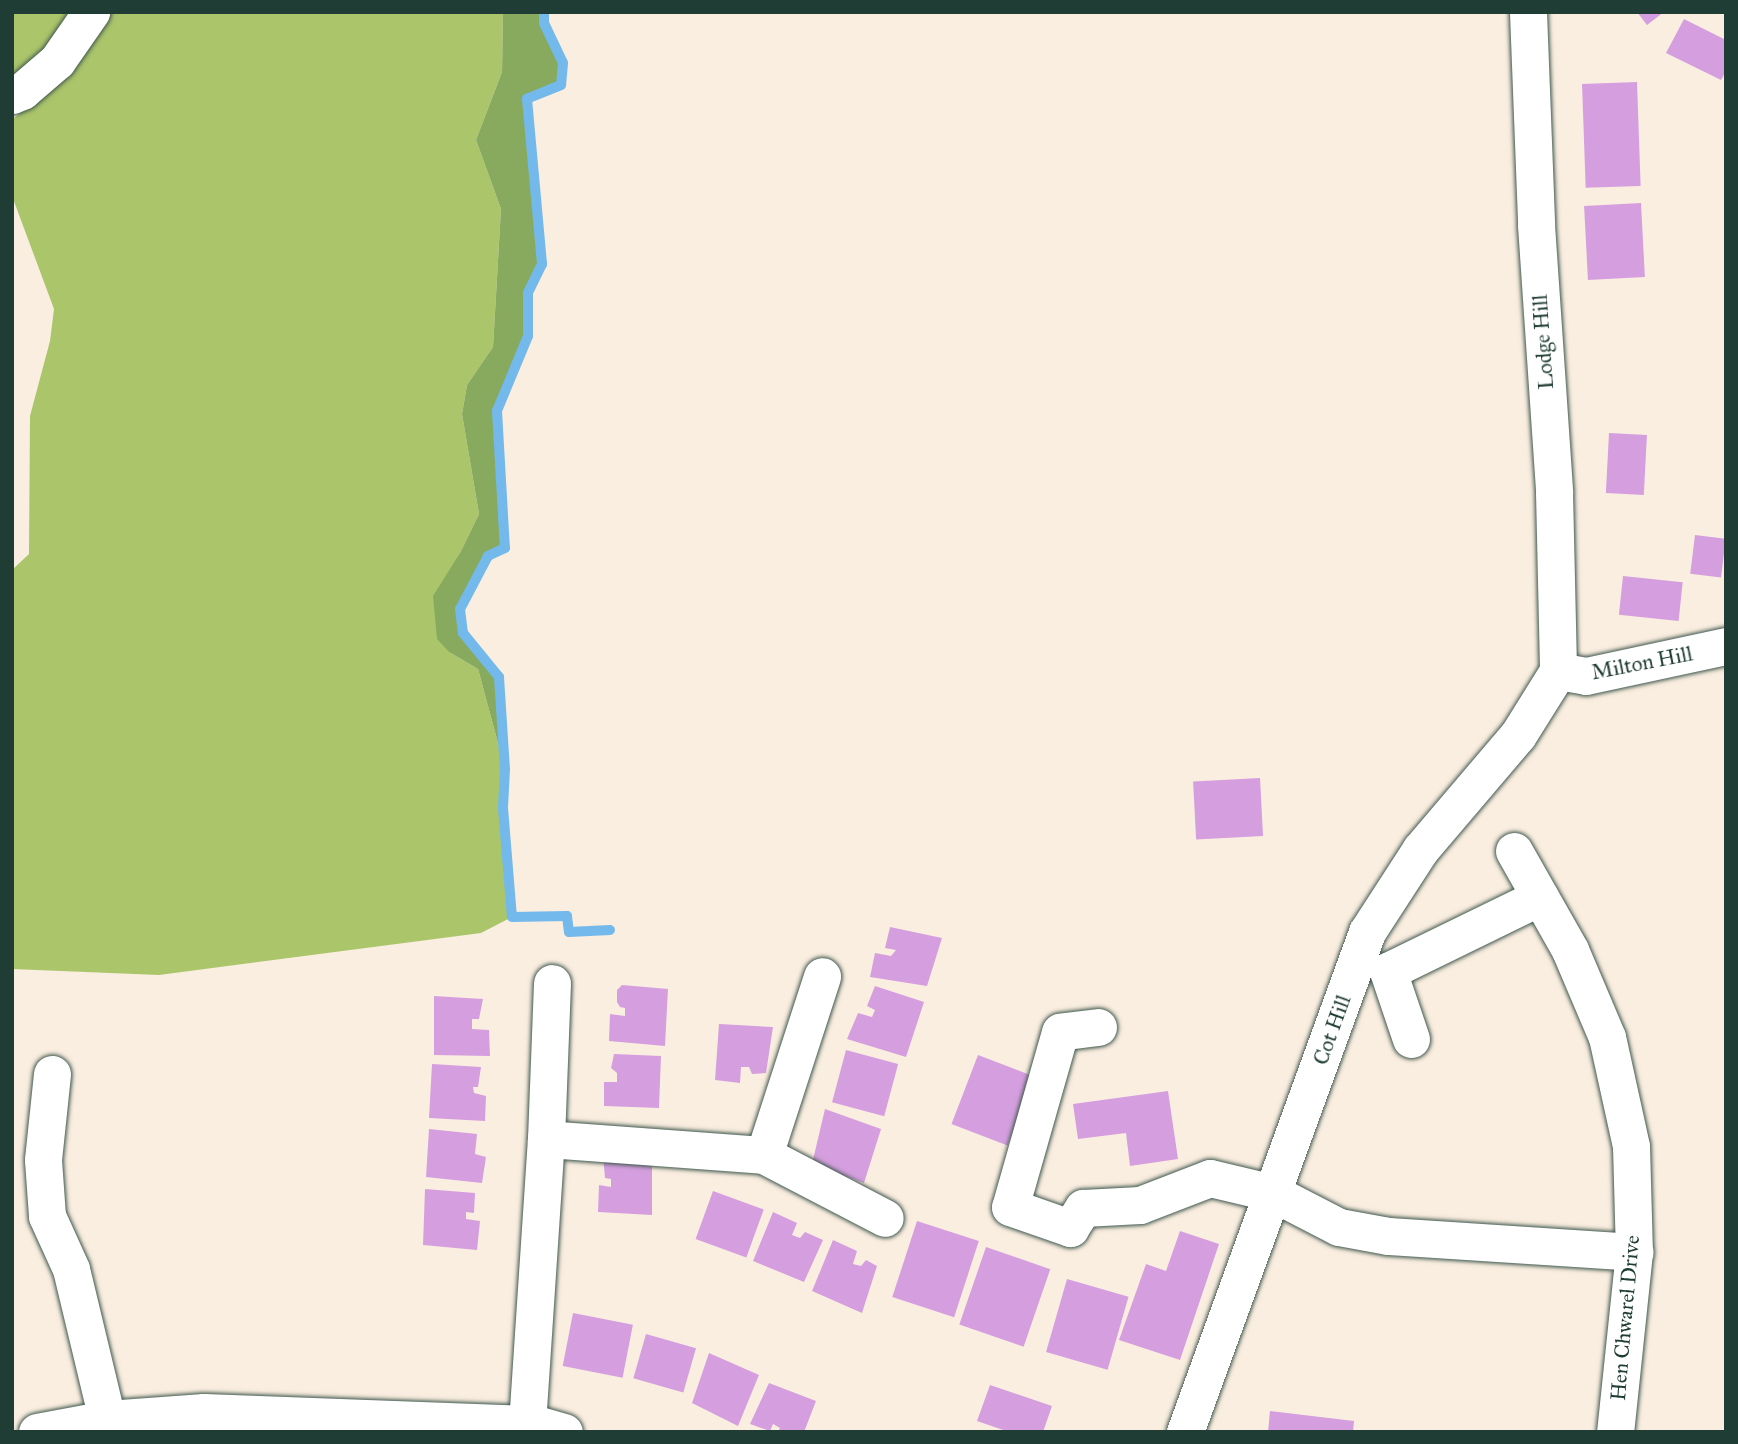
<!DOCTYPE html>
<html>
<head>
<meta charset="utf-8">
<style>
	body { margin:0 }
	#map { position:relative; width:1738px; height:1444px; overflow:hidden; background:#faeee0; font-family:"IM FELL Great Primer",serif }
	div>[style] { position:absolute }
	.green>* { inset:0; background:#abc56b }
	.forest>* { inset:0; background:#88aa5f }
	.stream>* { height:10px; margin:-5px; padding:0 5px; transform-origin:5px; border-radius:5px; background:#74b9eb }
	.building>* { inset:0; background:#d59fdf; transform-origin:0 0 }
	.roads { filter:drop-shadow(0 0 2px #40584e) drop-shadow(0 0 2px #40584e) }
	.minor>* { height:37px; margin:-18.5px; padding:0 18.5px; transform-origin:18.5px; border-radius:18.5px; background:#fff }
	span { translate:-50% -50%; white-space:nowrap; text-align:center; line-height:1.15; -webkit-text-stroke:5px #fff; paint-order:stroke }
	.street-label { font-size:21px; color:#1f3d34 }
	.frame { position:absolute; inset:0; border:14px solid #1f3d34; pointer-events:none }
</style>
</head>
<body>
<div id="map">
	<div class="green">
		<i style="clip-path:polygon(12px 12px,75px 12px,43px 55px,12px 77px)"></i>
		<i style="clip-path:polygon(102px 12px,503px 12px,502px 72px,476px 140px,501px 209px,493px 347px,467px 385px,462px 414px,479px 514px,460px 553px,449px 652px,478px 669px,505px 769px,503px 808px,512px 917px,481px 933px,159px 975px,12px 969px,12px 570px,29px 554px,30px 416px,50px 341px,54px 309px,12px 196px,12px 120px,38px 98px)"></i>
	</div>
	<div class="forest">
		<i style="clip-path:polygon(503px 12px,544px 12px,544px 23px,563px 63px,561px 85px,527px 99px,542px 264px,528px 293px,528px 336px,497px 411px,505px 548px,488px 556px,460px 609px,463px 633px,499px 677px,505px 769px,478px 669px,449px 652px,437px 639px,433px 596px,460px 553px,479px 514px,462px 414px,467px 385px,493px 347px,501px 209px,476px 140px,502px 72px)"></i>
	</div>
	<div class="stream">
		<i style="left:544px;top:12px;width:11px;rotate:90deg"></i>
		<i style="left:544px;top:23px;width:44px;rotate:64.6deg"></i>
		<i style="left:563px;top:63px;width:22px;rotate:95deg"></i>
		<i style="left:561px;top:85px;width:37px;rotate:158deg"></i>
		<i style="left:527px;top:99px;width:166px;rotate:84.8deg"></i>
		<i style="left:542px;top:264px;width:32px;rotate:116deg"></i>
		<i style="left:528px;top:293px;width:43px;rotate:90deg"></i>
		<i style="left:528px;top:336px;width:81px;rotate:112.5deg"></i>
		<i style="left:497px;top:411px;width:137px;rotate:86.7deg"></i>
		<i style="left:505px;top:548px;width:19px;rotate:155deg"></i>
		<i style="left:488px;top:556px;width:60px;rotate:117.8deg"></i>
		<i style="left:460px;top:609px;width:24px;rotate:83deg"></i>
		<i style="left:463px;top:633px;width:57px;rotate:50.7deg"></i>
		<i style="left:499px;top:677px;width:92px;rotate:86.3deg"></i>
		<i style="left:505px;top:769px;width:39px;rotate:93deg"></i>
		<i style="left:503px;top:808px;width:109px;rotate:85.3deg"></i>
		<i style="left:512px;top:917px;width:55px;rotate:-1deg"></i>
		<i style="left:567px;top:916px;width:16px;rotate:83deg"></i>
		<i style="left:569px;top:932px;width:41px;rotate:-2.8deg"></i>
	</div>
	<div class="building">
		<i style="clip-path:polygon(1637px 12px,1664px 12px,1647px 25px)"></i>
		<i style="clip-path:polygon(1684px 19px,1726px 40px,1726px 71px,1721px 80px,1666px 53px)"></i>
		<i style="left:1637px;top:82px;width:104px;height:55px;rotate:88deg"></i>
		<i style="left:1641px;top:203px;width:74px;height:57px;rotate:87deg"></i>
		<i style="left:1609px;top:433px;width:38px;height:60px;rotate:3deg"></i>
		<i style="left:1695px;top:535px;width:31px;height:39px;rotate:7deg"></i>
		<i style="left:1623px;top:576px;width:60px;height:39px;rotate:6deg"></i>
		<i style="left:1260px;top:778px;width:58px;height:67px;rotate:87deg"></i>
		<i style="clip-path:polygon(890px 927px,942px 938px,927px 986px,870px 977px,875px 953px,891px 956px,896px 950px,885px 948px)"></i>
		<i style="clip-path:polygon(622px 985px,668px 989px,665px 1046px,609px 1041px,610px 1014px,625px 1016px,625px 1008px,620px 1007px,617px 1002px,617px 990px)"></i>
		<i style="clip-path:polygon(875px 986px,924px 1002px,906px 1057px,847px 1039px,858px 1013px,872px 1017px,875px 1010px,867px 1006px)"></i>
		<i style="clip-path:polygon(434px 996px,483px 999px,479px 1019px,472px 1019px,472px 1029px,489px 1030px,490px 1056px,434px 1055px)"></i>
		<i style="clip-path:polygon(719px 1024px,773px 1027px,766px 1073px,752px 1074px,749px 1067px,741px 1067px,740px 1083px,715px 1080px)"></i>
		<i style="left:846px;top:1050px;width:54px;height:54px;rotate:15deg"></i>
		<i style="clip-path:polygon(614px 1054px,661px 1056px,659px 1108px,604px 1106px,604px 1082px,617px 1082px,617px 1073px,611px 1068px)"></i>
		<i style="left:978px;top:1055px;width:60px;height:74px;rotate:21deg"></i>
		<i style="clip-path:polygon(432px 1064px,481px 1067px,478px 1087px,473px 1087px,474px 1093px,486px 1096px,485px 1121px,429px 1118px)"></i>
		<i style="clip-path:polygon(1168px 1091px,1178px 1159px,1130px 1166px,1126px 1133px,1078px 1139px,1073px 1104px)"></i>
		<i style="clip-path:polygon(825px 1109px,881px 1129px,864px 1183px,812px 1164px)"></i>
		<i style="clip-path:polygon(429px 1129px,477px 1134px,475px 1154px,486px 1157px,482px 1183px,426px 1177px)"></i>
		<i style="clip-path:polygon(603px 1156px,652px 1161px,652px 1215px,598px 1212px,599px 1185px,611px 1187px,611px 1179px,605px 1178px)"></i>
		<i style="clip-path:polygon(425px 1189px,475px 1193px,474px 1213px,466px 1212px,466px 1219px,480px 1221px,477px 1250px,423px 1245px)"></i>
		<i style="left:713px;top:1191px;width:54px;height:51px;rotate:20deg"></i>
		<i style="clip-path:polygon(773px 1212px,797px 1223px,792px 1235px,800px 1238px,805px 1232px,823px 1240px,804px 1282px,753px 1261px)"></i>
		<i style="left:917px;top:1221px;width:65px;height:80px;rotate:18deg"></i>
		<i style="clip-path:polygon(1180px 1231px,1219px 1244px,1180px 1360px,1119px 1340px,1146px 1264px,1166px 1271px)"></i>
		<i style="clip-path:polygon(833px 1240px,857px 1251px,853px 1264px,861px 1266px,866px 1260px,877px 1266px,862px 1313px,812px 1291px)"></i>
		<i style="left:986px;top:1247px;width:68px;height:82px;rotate:19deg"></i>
		<i style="left:1067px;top:1279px;width:64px;height:76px;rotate:16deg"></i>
		<i style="left:573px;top:1313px;width:61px;height:54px;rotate:11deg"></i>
		<i style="left:646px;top:1334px;width:52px;height:46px;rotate:16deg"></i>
		<i style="clip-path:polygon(709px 1353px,759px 1375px,738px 1426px,692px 1403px)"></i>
		<i style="clip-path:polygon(769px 1383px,816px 1401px,804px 1432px,778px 1432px,780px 1428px,773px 1424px,770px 1431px,750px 1424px)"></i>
		<i style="clip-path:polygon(990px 1385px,1052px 1406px,1043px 1432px,1009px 1432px,977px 1421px)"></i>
		<i style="clip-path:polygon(1270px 1411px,1354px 1421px,1353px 1432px,1268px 1432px)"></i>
	</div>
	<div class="roads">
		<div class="minor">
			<i style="left:1528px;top:12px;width:213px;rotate:87.8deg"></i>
			<i style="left:1536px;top:225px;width:268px;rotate:86.1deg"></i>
			<i style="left:1554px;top:492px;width:179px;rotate:88.7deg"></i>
			<i style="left:12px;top:95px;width:11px;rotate:-22deg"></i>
			<i style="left:22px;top:91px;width:46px;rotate:-40.6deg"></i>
			<i style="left:57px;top:61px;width:60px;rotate:-55.2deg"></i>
			<i style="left:1558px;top:671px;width:28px;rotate:10deg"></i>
			<i style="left:1586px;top:676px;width:143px;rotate:-12.1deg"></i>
			<i style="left:1514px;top:851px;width:114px;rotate:60.5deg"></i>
			<i style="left:1570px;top:950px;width:95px;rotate:67deg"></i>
			<i style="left:1607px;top:1037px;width:112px;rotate:77.6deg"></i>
			<i style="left:1631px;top:1146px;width:106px;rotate:88.4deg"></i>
			<i style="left:1634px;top:1252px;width:181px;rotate:96deg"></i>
			<i style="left:1098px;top:1027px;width:38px;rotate:173deg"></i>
			<i style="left:1060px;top:1032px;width:182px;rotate:105.9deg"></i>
			<i style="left:1010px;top:1207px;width:64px;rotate:19.3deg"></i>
			<i style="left:1070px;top:1228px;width:24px;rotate:-57deg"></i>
			<i style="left:1083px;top:1208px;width:57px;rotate:-3deg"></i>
			<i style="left:1140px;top:1205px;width:75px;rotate:-21.1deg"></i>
			<i style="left:1210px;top:1178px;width:65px;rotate:13.4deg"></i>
			<i style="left:1273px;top:1193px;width:74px;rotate:27.3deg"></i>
			<i style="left:1339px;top:1227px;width:50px;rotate:10.4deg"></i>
			<i style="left:1388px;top:1236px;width:247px;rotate:3.7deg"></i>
			<i style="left:1411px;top:1039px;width:72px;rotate:-108.7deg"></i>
			<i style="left:1388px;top:971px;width:169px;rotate:-26deg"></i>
			<i style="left:52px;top:1074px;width:86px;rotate:96deg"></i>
			<i style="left:43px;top:1160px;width:56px;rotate:85.9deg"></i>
			<i style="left:47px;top:1216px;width:58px;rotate:65.6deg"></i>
			<i style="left:71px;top:1269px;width:154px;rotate:76.5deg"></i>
			<i style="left:546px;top:1139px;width:219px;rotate:4.2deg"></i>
			<i style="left:764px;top:1155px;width:188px;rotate:-72deg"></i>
			<i style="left:764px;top:1155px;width:136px;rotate:27.5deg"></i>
			<i style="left:527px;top:1424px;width:286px;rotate:-86.2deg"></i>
			<i style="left:546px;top:1139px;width:156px;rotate:-87.8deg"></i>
			<i style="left:37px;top:1432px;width:71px;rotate:-10.5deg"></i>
			<i style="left:107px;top:1419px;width:97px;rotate:-4.1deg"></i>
			<i style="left:204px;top:1412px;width:332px;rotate:2.1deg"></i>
			<i style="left:536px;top:1424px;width:29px;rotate:16deg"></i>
			<i style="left:1185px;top:1432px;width:532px;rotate:-70deg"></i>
			<i style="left:1367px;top:932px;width:98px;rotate:-57.1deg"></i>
			<i style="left:1420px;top:850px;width:151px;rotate:-49.6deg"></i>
			<i style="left:1518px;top:735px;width:75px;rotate:-58deg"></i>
		</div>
	</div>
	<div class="street-label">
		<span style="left:1543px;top:342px;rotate:-94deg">Lodge Hill</span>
		<span style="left:1642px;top:663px;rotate:-11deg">Milton Hill</span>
		<span style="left:1332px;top:1030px;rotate:-70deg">Cot Hill</span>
		<span style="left:1625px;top:1318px;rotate:-85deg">Hen Chwarel Drive</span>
	</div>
	<div class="frame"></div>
</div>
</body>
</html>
